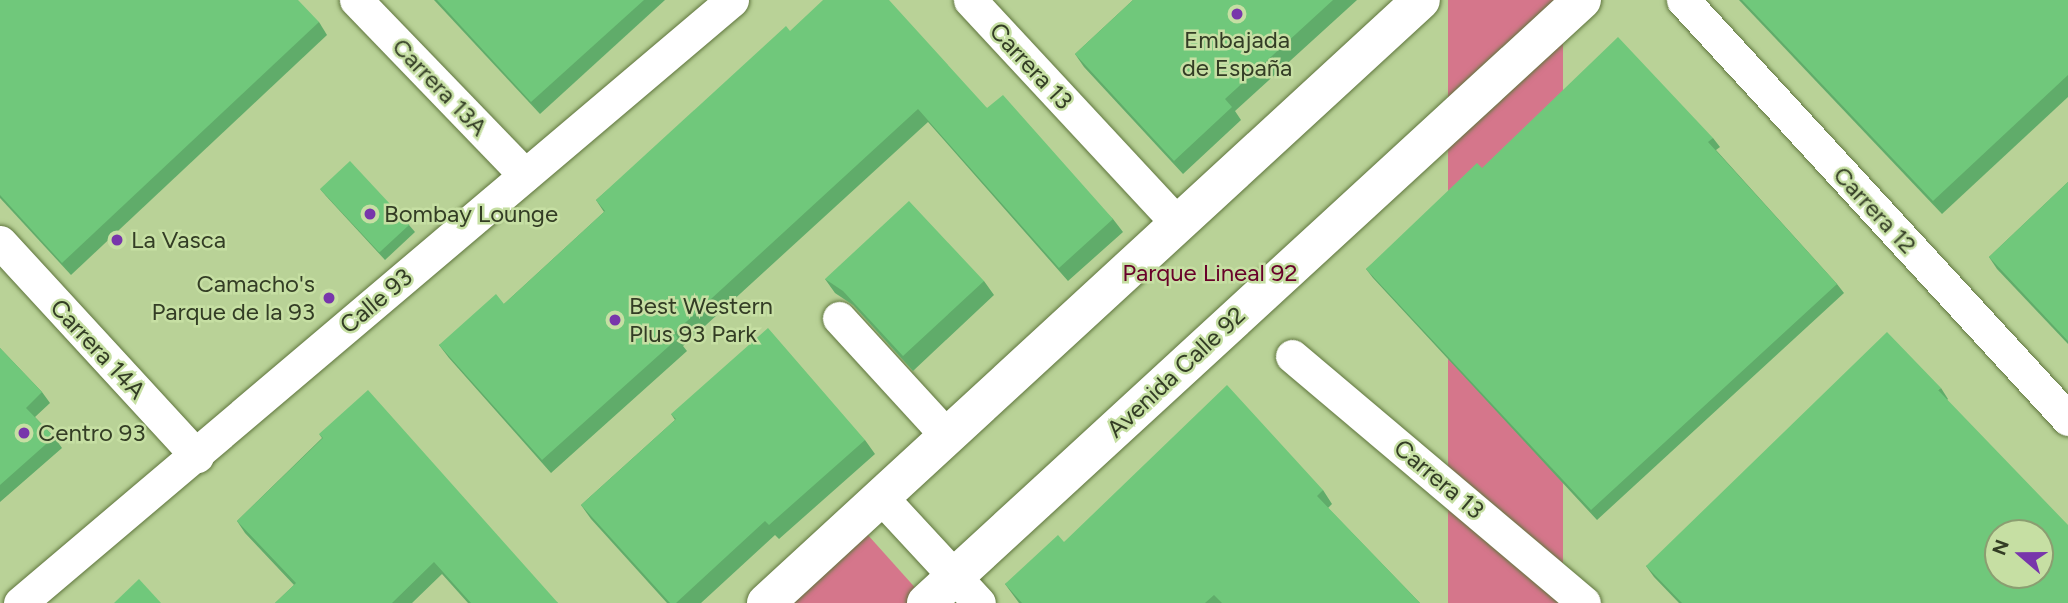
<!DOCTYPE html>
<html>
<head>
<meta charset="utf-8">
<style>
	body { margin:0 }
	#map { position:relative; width:2068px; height:603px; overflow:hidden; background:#b9d297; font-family:Figtree,sans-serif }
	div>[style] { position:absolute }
	.green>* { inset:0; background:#d5768b; transform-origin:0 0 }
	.roads { filter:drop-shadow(0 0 2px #5f753d) drop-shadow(0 0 2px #5f753d) }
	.minor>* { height:33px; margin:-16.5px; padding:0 16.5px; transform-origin:16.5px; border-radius:16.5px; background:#fff }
	.major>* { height:38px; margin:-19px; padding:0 19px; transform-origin:19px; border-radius:19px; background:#fff }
	.wall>* { inset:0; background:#60ac6a }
	.building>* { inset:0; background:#70c87b; transform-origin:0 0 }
	.dots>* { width:19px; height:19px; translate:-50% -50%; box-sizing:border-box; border:4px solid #c6dfa3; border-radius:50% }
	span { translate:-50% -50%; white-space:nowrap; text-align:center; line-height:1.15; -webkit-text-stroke:5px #c6dfa3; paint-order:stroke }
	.poi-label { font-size:24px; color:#333d25 }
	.left { translate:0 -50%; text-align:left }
	.right { translate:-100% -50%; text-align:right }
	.street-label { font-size:24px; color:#333d25 }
	.park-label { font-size:24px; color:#680029 }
	.north { position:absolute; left:1984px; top:519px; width:70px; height:70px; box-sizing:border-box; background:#c6dfa3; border:2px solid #8b9e71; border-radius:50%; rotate:290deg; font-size:19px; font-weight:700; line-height:28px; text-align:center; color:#333d25 }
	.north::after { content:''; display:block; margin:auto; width:24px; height:32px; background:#7836ab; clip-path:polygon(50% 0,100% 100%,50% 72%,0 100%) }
</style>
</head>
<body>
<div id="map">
	<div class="green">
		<i style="left:1448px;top:0;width:115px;height:718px"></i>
		<i style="clip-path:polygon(867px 534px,919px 592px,907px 603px,791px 603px)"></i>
	</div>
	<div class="roads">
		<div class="minor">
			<i style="left:356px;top:0;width:243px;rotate:46deg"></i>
			<i style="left:970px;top:0;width:306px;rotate:47.1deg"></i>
			<i style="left:1683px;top:0;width:569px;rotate:47.42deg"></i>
			<i style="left:0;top:242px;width:291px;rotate:47.4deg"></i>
			<i style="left:839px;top:318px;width:160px;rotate:47.5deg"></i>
			<i style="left:1292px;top:356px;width:382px;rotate:40.2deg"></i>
			<i style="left:881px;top:497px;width:144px;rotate:47.2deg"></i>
			<i style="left:20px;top:603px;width:933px;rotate:-40.26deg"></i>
		</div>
		<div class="major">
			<i style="left:766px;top:603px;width:890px;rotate:-42.63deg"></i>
			<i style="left:926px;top:603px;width:891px;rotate:-42.59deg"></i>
		</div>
	</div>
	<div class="wall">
		<i style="clip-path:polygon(0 0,319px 22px,327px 35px,71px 275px,0 198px)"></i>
		<i style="clip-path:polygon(434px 0,665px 0,540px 114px)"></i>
		<i style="clip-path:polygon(1133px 0,1357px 0,1235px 111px,1241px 120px,1183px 174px,1084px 67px,1075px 54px)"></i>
		<i style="clip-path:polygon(1739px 0,2068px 0,2068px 97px,1942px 214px)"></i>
		<i style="clip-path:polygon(790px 31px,987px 108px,1113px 219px,1123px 232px,1068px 281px,928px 122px,683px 346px,687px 351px,551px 473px,449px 358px,439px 345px,504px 304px,604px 212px,596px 200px)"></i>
		<i style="clip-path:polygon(1713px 138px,1720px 147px,1716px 150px,1837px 284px,1844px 293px,1597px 520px,1373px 278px,1366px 269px,1482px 168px)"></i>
		<i style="clip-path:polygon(2068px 182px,2068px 344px,1997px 269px,1989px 257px)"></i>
		<i style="clip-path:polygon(320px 189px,409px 225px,415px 232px,385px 260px,326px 196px)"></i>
		<i style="clip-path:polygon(825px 279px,984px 281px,994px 295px,913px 371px,853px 305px,835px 293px)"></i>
		<i style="clip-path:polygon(0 348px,42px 392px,50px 403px,35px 417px,54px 437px,62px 448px,0 502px)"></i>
		<i style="clip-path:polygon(1941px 388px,1948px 399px,1947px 400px,2068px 603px,1679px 603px,1654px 577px,1646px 566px)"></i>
		<i style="clip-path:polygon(671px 414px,865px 440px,875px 454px,779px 539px,775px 535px,701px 603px,667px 603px,591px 519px,581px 505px,675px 420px)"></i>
		<i style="clip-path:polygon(319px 434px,558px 603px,468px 603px,442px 574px,412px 603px,275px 603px,294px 585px,245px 533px,237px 521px,322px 438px)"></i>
		<i style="clip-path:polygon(1323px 490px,1332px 504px,1328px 508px,1420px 603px,1019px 603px,1005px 584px,1064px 542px)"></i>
	</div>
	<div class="building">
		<i style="clip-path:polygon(0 0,298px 0,319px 22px,62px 263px,0 195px)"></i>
		<i style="clip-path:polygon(437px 0,644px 0,531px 102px)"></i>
		<i style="clip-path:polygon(823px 0,889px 0,987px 108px,1003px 95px,1113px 219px,1059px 268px,918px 109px,674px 333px,678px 338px,542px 460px,439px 345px,496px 294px,504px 304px,605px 211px,596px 200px,786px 26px,790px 31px)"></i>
		<i style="clip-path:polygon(1133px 0,1333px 0,1225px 99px,1232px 107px,1174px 161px,1075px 54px)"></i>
		<i style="clip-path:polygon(1742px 0,2068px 0,2068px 75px,1933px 201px)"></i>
		<i style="clip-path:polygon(1618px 37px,1713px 138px,1708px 142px,1837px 284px,1591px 510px,1366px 269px,1477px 163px,1482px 168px)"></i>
		<i style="left:350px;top:161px;width:87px;height:41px;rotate:47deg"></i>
		<i style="clip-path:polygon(2068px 182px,2068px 341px,1989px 257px)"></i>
		<i style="clip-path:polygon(909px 201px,984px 281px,903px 356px,843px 291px,825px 279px)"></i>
		<i style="clip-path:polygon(768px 328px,865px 440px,769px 525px,765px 521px,676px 603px,670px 603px,581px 505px,676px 419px,671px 414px)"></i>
		<i style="clip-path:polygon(evenodd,1887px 332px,1941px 388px,1938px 390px,2068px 525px,2068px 603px,1682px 603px,1646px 566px,1887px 332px,1998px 533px,2040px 533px,2040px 575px,1998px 575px,1998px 533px)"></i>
		<i style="clip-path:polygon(0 348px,42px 392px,26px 408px,54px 437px,0 485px)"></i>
		<i style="clip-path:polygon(1227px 385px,1323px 490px,1317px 496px,1420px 603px,1222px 603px,1214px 595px,1205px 603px,1022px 603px,1005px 584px,1058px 535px,1064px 542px)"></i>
		<i style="clip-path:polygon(368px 390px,558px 603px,471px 603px,434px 562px,392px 603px,275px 603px,296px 583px,237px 521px,323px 438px,319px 434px)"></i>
		<i style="clip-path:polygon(139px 579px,161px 603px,114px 603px)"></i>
	</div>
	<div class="dots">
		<i style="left:1237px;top:14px;background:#7836ab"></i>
		<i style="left:370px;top:214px;background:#7836ab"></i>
		<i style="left:117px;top:240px;background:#7836ab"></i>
		<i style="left:329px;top:298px;background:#7836ab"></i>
		<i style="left:615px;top:320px;background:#7836ab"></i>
		<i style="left:24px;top:433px;background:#7836ab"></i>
	</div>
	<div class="poi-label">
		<span style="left:1237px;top:54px">Embajada<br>de España</span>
		<span class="left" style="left:384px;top:214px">Bombay Lounge</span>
		<span class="left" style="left:131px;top:240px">La Vasca</span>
		<span class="right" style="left:315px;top:298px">Camacho's<br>Parque de la 93</span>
		<span class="left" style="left:629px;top:320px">Best Western<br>Plus 93 Park</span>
		<span class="left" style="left:38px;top:433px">Centro 93</span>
	</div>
	<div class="street-label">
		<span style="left:1031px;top:66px;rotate:47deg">Carrera 13</span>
		<span style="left:440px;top:87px;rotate:46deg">Carrera 13A</span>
		<span style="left:1875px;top:210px;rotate:47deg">Carrera 12</span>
		<span style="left:376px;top:301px;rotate:-40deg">Calle 93</span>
		<span style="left:98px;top:349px;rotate:47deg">Carrera 14A</span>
		<span style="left:1176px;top:372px;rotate:-43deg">Avenida Calle 92</span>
		<span style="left:1439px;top:479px;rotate:40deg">Carrera 13</span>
	</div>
	<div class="park-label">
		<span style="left:1210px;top:273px">Parque Lineal 92</span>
	</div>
	<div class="north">N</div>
</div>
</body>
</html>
